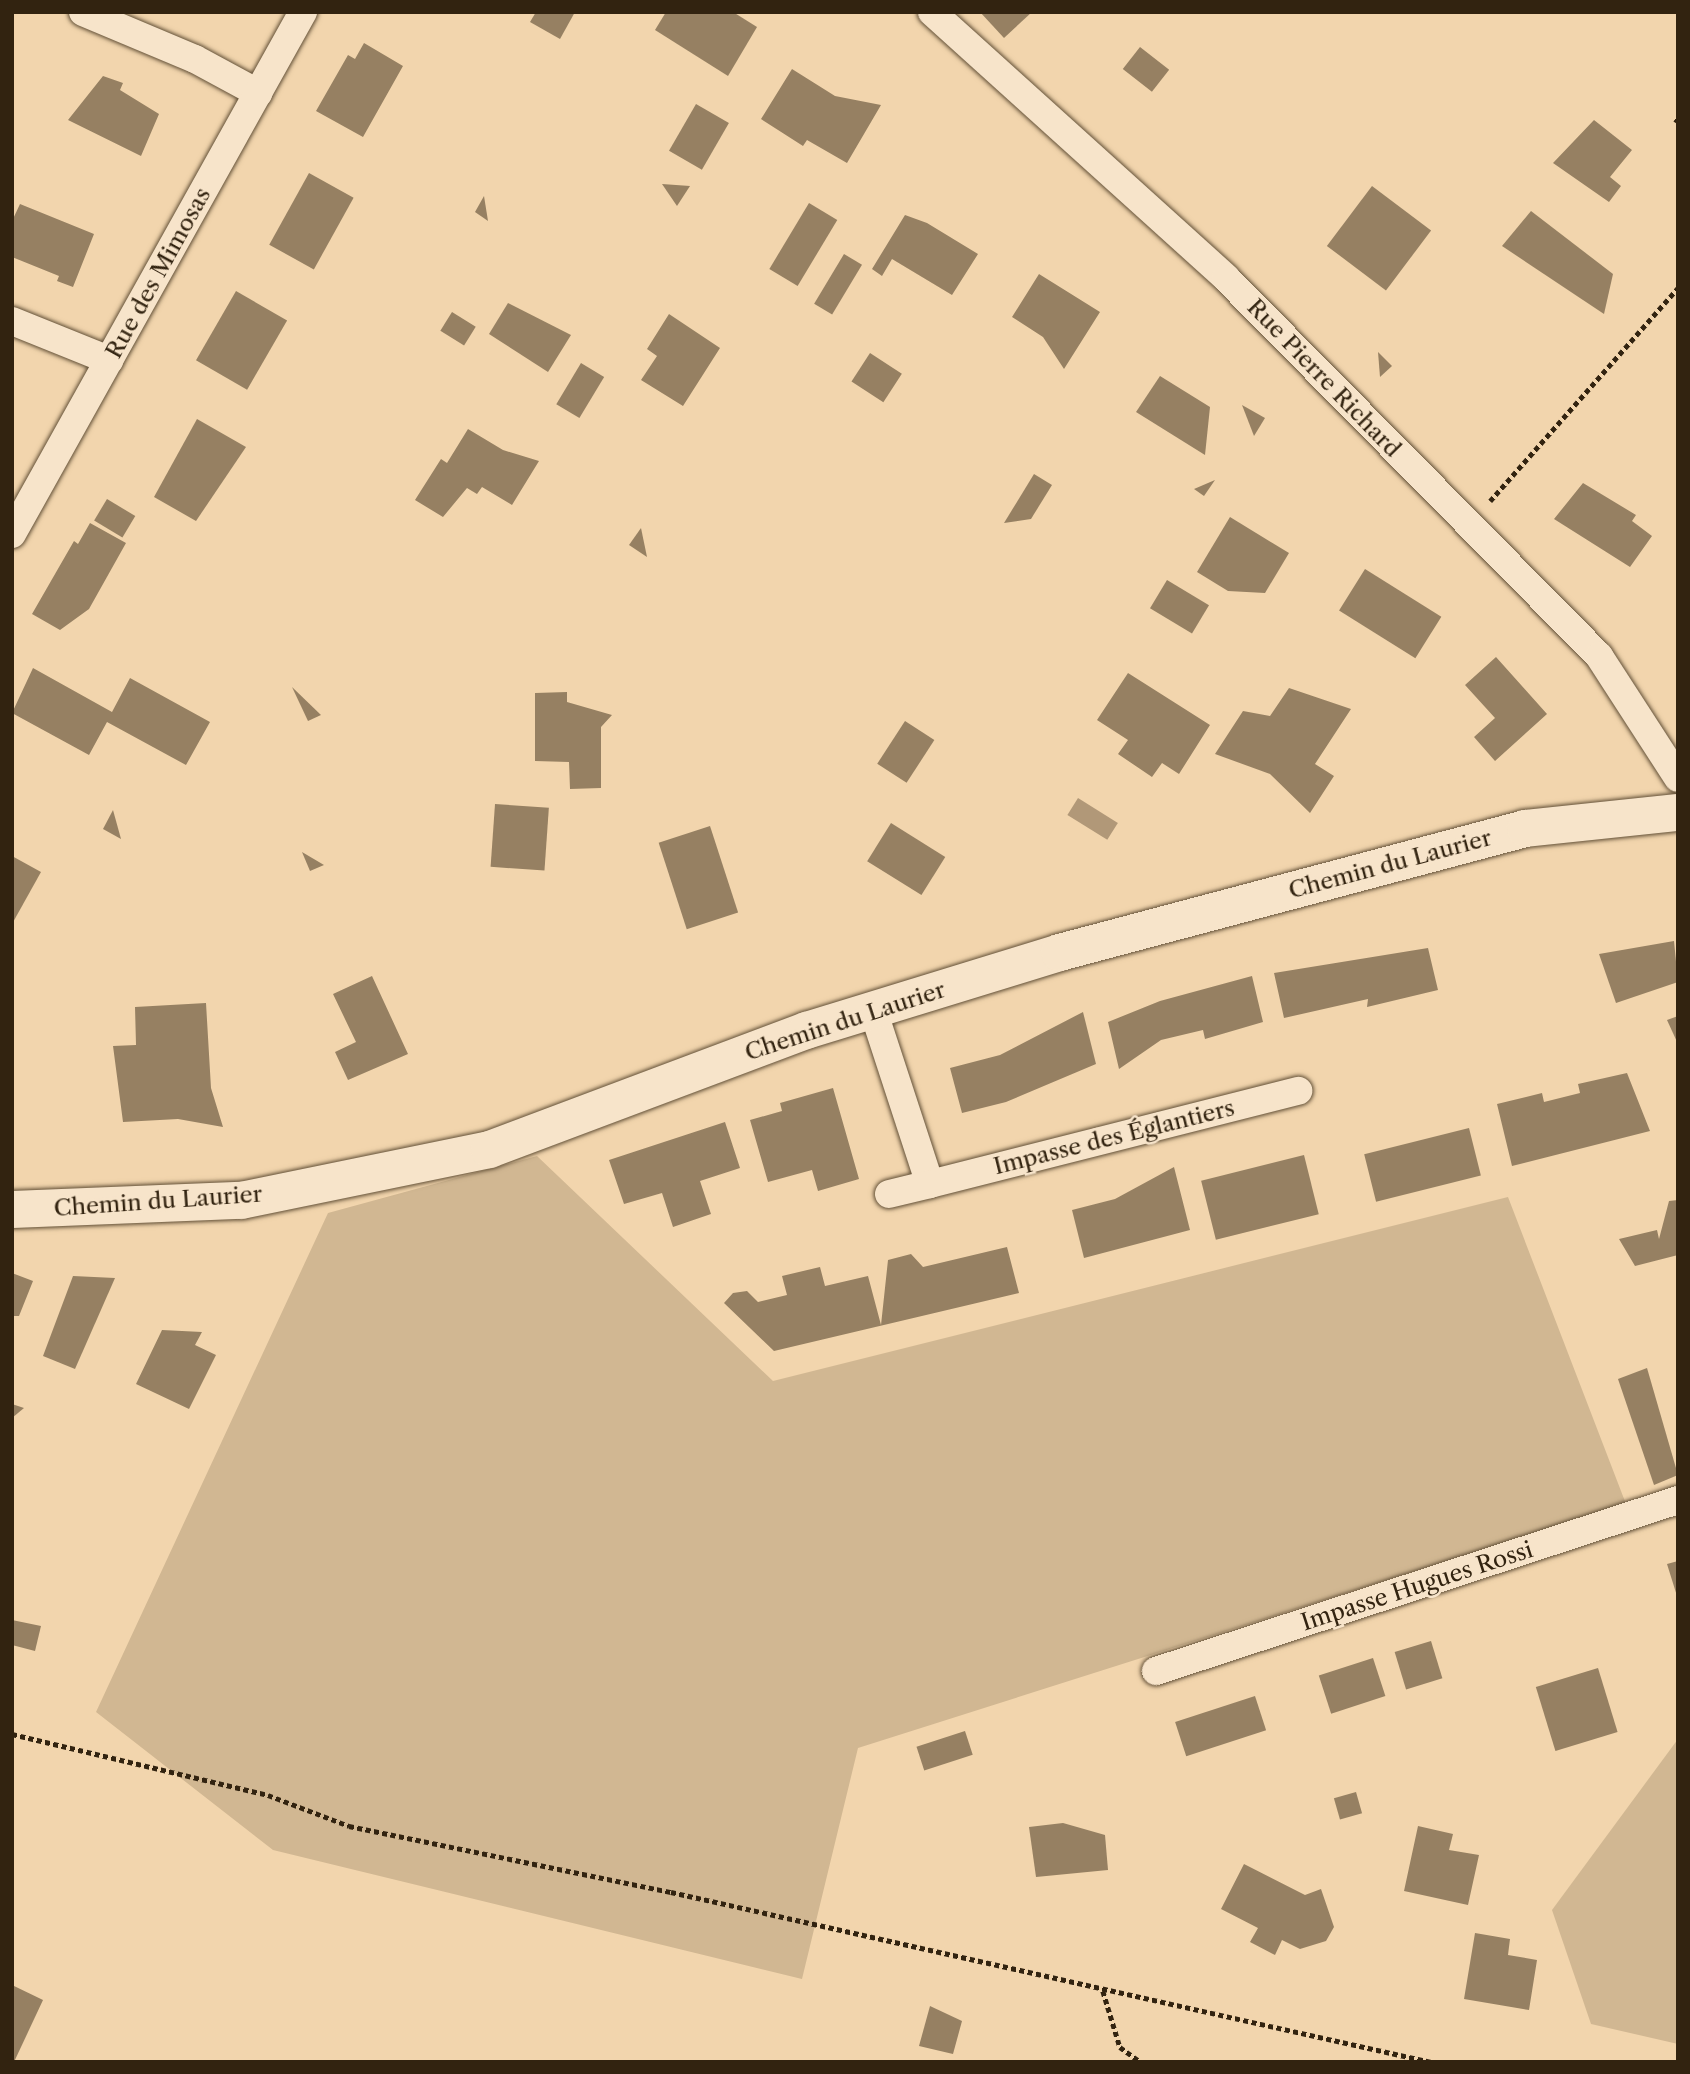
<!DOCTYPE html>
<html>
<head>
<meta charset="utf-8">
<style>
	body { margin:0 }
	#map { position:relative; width:1690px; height:2074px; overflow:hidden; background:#f2d5ad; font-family:"Libre Caslon Text",serif }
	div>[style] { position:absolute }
	.green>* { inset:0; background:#d1b792 }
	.water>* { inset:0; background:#b19878; transform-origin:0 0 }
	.building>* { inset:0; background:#968062; transform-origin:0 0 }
	.path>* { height:4.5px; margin-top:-2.25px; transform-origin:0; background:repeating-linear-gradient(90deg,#322310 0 5px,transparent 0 8.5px) }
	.roads { filter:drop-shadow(0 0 2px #625037) drop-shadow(0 0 2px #625037) }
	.minor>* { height:28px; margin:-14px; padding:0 14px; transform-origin:14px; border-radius:14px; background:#f7e4ca }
	.tertiary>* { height:37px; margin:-18.5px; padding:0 18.5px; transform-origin:18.5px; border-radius:18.5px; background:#f7e4ca }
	span { translate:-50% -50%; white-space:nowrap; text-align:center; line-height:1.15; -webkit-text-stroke:5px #f7e4ca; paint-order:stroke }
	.street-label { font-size:23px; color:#322310 }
	.frame { position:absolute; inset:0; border:14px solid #322310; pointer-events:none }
</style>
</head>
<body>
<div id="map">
	<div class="green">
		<i style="clip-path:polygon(537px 1156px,773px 1381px,1508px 1197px,1626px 1504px,858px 1748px,802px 1979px,273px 1850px,96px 1712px,328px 1213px)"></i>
		<i style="clip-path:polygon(1678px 1739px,1678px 2044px,1591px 2024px,1552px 1910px)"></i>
	</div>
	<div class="water">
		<i style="left:1078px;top:798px;width:47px;height:20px;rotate:32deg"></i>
	</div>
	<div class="building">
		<i style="clip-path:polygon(536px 12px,575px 12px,560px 39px,530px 22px)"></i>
		<i style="clip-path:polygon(666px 12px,733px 12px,757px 27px,728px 76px,655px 30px)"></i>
		<i style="clip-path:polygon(980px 12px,1032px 12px,1004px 38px)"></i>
		<i style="clip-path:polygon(364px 43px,403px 66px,363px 137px,316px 111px,348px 55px,355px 59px)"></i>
		<i style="left:1140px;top:47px;width:37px;height:28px;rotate:38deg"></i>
		<i style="clip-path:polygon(792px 69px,835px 96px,881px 105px,847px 163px,807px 140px,803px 146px,761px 119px)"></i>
		<i style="clip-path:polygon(103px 76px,123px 83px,120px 90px,159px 114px,141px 156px,68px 120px)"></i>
		<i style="left:696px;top:104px;width:38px;height:54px;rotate:30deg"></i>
		<i style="clip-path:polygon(1594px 120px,1632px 150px,1610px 177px,1621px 186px,1609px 202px,1553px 163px)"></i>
		<i style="left:309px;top:173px;width:51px;height:82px;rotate:29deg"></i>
		<i style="clip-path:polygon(662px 184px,690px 186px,677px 206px)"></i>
		<i style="left:1372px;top:186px;width:74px;height:75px;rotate:37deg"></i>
		<i style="clip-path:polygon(484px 196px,488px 221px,475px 212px)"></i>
		<i style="left:809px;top:203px;width:33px;height:77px;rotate:31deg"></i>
		<i style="clip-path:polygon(20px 204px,94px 234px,73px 287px,57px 281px,59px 276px,12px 257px,12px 221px)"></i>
		<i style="clip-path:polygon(1531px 211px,1613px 274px,1604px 314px,1502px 246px)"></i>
		<i style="clip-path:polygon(905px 215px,927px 223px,978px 254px,952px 295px,892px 259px,882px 276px,872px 269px)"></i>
		<i style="left:844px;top:254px;width:21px;height:58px;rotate:31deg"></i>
		<i style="clip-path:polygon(1039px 274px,1100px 312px,1064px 369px,1043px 337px,1012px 317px)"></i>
		<i style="left:236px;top:291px;width:59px;height:80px;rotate:30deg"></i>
		<i style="clip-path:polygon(508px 303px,571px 335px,548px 372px,489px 334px)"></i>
		<i style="left:452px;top:312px;width:28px;height:22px;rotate:32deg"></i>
		<i style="clip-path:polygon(669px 314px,720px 348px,683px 406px,641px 380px,657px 356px,647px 349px)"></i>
		<i style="clip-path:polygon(1378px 352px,1392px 366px,1380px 377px)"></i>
		<i style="left:870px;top:353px;width:38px;height:34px;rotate:33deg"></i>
		<i style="left:581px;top:363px;width:27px;height:48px;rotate:31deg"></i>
		<i style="clip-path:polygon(1160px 376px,1210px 407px,1205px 455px,1136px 412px)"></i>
		<i style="clip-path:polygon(1242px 405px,1265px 418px,1254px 436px)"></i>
		<i style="clip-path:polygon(197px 419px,246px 447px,196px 521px,154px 497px)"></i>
		<i style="clip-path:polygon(468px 429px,503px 450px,539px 461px,512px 505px,482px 487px,477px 494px,467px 488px,443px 517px,415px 500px,441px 459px,447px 463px)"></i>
		<i style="clip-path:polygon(1034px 474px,1052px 485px,1031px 519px,1004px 523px)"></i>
		<i style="clip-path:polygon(1215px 480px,1204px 496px,1194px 489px)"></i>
		<i style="clip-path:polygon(1583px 483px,1636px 515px,1632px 521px,1652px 536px,1630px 567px,1554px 519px)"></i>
		<i style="left:107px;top:499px;width:33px;height:25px;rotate:31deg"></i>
		<i style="clip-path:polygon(1230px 517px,1289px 553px,1265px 593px,1228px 591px,1197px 572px)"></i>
		<i style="clip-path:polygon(90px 523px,126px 543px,89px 609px,60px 630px,32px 614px,74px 541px,78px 544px)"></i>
		<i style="clip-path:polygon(641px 528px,647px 557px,629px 545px)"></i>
		<i style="left:1365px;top:569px;width:90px;height:49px;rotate:32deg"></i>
		<i style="left:1167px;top:580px;width:49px;height:33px;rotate:31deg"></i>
		<i style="clip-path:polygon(1496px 657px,1547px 714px,1495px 761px,1474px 737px,1495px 718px,1465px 685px)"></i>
		<i style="clip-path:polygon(33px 668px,112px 712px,130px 678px,210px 722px,186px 765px,107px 722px,89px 755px,12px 713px)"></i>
		<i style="clip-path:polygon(1128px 673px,1210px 725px,1179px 774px,1162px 763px,1152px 777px,1118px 754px,1128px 740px,1097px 720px)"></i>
		<i style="clip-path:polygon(292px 687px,321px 715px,308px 721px)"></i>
		<i style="clip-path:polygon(1289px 688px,1351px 709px,1315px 764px,1334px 776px,1310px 813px,1270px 774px,1215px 754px,1243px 711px,1270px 716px)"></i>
		<i style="clip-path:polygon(567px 692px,567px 702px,612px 715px,601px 727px,601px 788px,570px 789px,569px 762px,535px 761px,535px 693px)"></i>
		<i style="left:905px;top:721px;width:35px;height:51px;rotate:33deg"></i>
		<i style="left:495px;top:804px;width:54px;height:63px;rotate:4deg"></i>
		<i style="clip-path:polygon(113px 810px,121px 839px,103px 829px)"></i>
		<i style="left:891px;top:823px;width:64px;height:45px;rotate:32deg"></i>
		<i style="left:710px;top:826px;width:91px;height:54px;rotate:72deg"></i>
		<i style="clip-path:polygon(302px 852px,324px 865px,310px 871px)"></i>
		<i style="clip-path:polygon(12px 856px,41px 872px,12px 924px)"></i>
		<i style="clip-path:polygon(1674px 941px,1678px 982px,1616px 1003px,1599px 954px)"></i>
		<i style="clip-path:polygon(1428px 948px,1438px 990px,1367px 1007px,1368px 999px,1284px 1018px,1274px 973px)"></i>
		<i style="clip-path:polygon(372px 976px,408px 1054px,348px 1080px,335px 1052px,356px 1042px,333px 994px)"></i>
		<i style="clip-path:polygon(1252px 976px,1263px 1022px,1205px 1039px,1203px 1030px,1161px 1040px,1119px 1069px,1108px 1022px,1160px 1001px)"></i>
		<i style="clip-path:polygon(206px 1003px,211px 1088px,223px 1127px,178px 1119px,123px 1122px,113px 1046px,136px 1045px,135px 1007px)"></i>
		<i style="clip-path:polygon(1083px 1012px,1096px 1064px,1006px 1102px,962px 1113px,950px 1068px,1000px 1055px)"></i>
		<i style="clip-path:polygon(1678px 1016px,1678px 1044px,1667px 1020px)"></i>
		<i style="clip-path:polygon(1627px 1073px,1650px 1131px,1512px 1166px,1497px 1104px,1542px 1093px,1544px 1102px,1580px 1093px,1578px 1084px)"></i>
		<i style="clip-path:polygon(833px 1088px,859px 1179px,818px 1191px,812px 1170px,768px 1182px,750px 1120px,782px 1111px,780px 1103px)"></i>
		<i style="clip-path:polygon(725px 1122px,740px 1168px,700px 1181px,711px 1214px,673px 1227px,662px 1193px,624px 1204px,609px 1160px)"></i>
		<i style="left:1469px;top:1128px;width:49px;height:108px;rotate:76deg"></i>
		<i style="left:1304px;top:1155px;width:61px;height:106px;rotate:76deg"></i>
		<i style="clip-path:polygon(1174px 1167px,1190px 1230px,1084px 1258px,1072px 1210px,1115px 1199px)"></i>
		<i style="clip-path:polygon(1678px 1200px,1678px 1255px,1635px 1266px,1619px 1239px,1657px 1230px,1659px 1239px,1669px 1201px)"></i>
		<i style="clip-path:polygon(1007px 1247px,1019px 1293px,774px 1351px,724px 1303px,733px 1293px,747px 1291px,758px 1302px,787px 1295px,782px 1276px,820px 1267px,825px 1286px,868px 1276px,881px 1325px,888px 1260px,911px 1254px,923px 1267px)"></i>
		<i style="clip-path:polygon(12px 1273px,33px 1281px,19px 1316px,12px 1316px)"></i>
		<i style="clip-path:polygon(73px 1276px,115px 1278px,75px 1369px,43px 1356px)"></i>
		<i style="clip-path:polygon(162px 1330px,202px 1332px,195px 1345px,216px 1355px,189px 1409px,136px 1384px)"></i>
		<i style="clip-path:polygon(1647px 1368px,1678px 1475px,1654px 1485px,1618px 1379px)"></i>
		<i style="clip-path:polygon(12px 1404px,24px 1408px,12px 1418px)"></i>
		<i style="clip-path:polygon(1678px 1561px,1678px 1596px,1677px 1596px,1667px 1564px)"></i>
		<i style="clip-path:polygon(12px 1620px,41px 1626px,35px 1651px,12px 1645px)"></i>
		<i style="left:1431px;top:1641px;width:39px;height:38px;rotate:73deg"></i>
		<i style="left:1373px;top:1658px;width:40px;height:57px;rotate:72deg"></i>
		<i style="left:1598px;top:1668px;width:67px;height:65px;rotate:73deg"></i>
		<i style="left:1255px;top:1696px;width:36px;height:84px;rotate:72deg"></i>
		<i style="left:965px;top:1731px;width:25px;height:51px;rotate:72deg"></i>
		<i style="left:1356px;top:1792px;width:22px;height:23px;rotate:74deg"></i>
		<i style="clip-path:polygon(1063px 1823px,1105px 1835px,1108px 1870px,1036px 1877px,1029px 1827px)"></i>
		<i style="clip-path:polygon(1418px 1826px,1453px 1834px,1449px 1850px,1479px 1855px,1468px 1905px,1404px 1891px)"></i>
		<i style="clip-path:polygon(1244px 1864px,1305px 1895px,1321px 1889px,1334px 1927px,1326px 1941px,1300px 1949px,1282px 1940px,1275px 1955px,1250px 1942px,1258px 1928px,1221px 1909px)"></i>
		<i style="clip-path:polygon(1475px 1933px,1510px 1939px,1508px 1955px,1537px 1960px,1529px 2010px,1464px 1999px)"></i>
		<i style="clip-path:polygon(12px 1985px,43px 2000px,14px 2062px,12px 2062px)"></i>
		<i style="clip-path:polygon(930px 2006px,962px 2021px,953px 2054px,919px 2046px)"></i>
	</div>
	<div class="path">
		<i style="left:1675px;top:119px;width:4px;rotate:34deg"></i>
		<i style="left:1490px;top:501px;width:284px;rotate:-48.6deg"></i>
		<i style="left:12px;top:1734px;width:263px;rotate:13.4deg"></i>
		<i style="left:268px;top:1795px;width:87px;rotate:20.9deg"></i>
		<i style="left:349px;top:1826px;width:329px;rotate:11.6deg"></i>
		<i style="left:671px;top:1892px;width:779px;rotate:12.61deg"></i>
		<i style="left:1103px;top:1991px;width:59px;rotate:73.1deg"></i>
		<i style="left:1120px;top:2047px;width:26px;rotate:36deg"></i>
	</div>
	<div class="roads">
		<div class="minor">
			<i style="left:83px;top:12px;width:121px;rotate:22.8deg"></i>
			<i style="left:195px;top:59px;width:72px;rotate:28.4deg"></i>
			<i style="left:932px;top:12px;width:396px;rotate:42.1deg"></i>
			<i style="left:1226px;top:278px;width:531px;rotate:45.38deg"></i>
			<i style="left:1599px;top:656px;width:145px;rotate:57.1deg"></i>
			<i style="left:12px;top:321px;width:105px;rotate:21.9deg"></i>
			<i style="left:12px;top:534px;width:598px;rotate:-60.86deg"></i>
			<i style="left:873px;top:1010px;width:183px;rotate:71.9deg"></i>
			<i style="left:930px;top:1184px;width:380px;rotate:-14.2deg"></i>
			<i style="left:889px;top:1194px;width:42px;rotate:-13.7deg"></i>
			<i style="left:1156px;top:1671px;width:549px;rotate:-18.14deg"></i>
		</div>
		<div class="tertiary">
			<i style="left:12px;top:1209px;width:229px;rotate:-2.3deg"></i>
			<i style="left:241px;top:1200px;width:253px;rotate:-11.6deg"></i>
			<i style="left:489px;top:1149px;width:339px;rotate:-20.6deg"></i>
			<i style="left:806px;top:1030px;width:265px;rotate:-17.1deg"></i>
			<i style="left:1059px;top:952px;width:482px;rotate:-14.9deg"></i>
			<i style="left:1525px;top:828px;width:154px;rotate:-6deg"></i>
		</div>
	</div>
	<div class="street-label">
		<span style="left:158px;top:273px;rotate:-61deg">Rue des Mimosas</span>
		<span style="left:1324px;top:378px;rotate:46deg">Rue Pierre Richard</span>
		<span style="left:1390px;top:864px;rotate:-15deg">Chemin du Laurier</span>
		<span style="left:845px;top:1021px;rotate:-18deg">Chemin du Laurier</span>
		<span style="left:1114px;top:1137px;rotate:-14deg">Impasse des Églantiers</span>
		<span style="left:158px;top:1201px;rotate:-4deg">Chemin du Laurier</span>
		<span style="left:1417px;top:1586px;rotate:-18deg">Impasse Hugues Rossi</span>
	</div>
	<div class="frame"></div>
</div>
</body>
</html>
